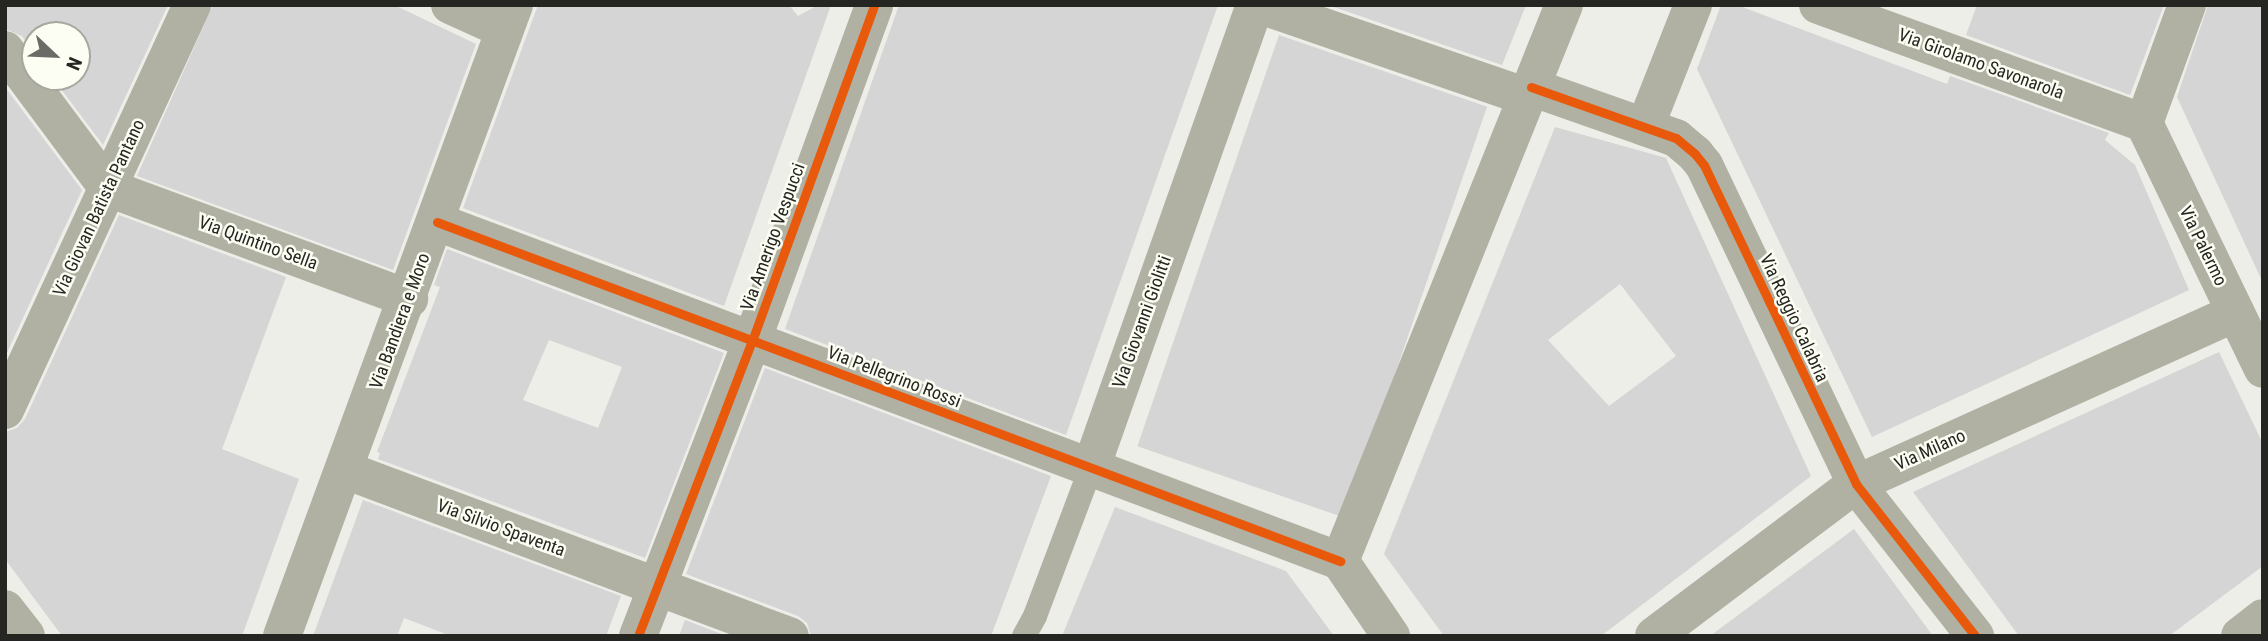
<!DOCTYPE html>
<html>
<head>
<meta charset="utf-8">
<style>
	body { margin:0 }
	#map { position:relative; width:2268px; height:641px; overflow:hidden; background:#edeee8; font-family:"Roboto Condensed",sans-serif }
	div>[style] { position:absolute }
	.building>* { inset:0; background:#d4d5d4; transform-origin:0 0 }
	.service>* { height:24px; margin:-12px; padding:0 12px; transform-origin:12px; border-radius:12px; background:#b0b1a3 }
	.minor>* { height:38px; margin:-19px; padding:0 19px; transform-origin:19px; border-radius:19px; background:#b0b1a3 }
	.cycleway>* { height:9px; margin:-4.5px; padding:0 4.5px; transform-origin:4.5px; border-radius:4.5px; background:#e8590c }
	span { translate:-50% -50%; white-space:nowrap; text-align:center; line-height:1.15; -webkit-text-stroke:5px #fcfef3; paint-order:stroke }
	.street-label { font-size:18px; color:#252622 }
	.frame { position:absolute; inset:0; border:7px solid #252622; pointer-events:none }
	.north { position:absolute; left:21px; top:21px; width:70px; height:70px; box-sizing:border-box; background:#fcfef3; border:2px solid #a6a89f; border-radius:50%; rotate:113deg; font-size:19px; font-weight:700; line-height:28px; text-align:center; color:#252622 }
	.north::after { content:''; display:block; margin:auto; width:24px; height:32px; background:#6b6c67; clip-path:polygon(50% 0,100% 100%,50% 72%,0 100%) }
</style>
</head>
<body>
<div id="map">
	<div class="building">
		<i style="clip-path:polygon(5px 5px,168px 5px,103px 145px,52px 77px,77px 77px,77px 35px,35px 35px,35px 54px,22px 36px,5px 29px)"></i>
		<i style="clip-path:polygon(213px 5px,394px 5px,476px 44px,393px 270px,137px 176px)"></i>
		<i style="clip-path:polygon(538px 5px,789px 5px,798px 16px,818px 5px,831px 5px,724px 306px,463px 208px)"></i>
		<i style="clip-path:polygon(899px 5px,1218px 5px,1066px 435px,785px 329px)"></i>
		<i style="clip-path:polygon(1328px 5px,1526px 5px,1502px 65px)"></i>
		<i style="clip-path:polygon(1721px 5px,1737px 5px,1947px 84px,1950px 76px,2109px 133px,2105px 140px,2135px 165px,2189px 290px,1872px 437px,1697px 69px)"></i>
		<i style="clip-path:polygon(1977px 5px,2164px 5px,2130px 95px,1966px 35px)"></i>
		<i style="clip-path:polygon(2208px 5px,2263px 5px,2263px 283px,2177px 97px)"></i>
		<i style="left:1279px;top:35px;width:220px;height:435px;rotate:19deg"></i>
		<i style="clip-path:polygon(5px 87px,82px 190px,5px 357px)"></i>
		<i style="clip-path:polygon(evenodd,1555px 127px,1666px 158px,1811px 476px,1601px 636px,1444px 636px,1384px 554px,1555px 127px,1620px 284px,1676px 356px,1609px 406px,1548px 340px,1620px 284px)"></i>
		<i style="clip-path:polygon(119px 215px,286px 277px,222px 449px,299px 479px,242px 636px,62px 636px,5px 559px,5px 432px,17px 428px,25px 419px)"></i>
		<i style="clip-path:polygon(evenodd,447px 249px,724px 353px,645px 558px,378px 459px,380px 453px,377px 452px,440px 287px,434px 285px,447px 249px,549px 340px,622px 367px,598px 428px,523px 400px,549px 340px)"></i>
		<i style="clip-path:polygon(2219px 352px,2263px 444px,2263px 566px,2169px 636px,2019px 636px,1913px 492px)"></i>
		<i style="clip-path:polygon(765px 368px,1051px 476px,991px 636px,811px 636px,807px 623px,798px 616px,686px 574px)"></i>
		<i style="clip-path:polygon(363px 500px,621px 596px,606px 636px,451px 636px,404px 618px,397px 636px,313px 636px)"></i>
		<i style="clip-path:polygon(1115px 507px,1286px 571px,1334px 636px,1062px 636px)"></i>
		<i style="clip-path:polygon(1854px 529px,1933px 636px,1710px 636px)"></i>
		<i style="clip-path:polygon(685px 620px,727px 636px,679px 636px)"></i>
	</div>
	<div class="service">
		<i style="left:1024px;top:636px;width:23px;rotate:-61deg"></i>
		<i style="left:1035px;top:616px;width:158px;rotate:-69.3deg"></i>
	</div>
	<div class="minor">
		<i style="left:450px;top:5px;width:60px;rotate:24.4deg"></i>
		<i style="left:1260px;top:5px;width:282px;rotate:19deg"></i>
		<i style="left:1818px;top:5px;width:347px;rotate:19.9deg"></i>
		<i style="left:5px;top:50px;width:172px;rotate:53.3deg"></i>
		<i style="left:108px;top:188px;width:321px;rotate:20.2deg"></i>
		<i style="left:1531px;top:87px;width:154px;rotate:19.4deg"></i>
		<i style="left:1676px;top:138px;width:25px;rotate:40deg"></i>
		<i style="left:1695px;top:154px;width:14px;rotate:51deg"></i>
		<i style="left:1704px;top:165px;width:353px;rotate:64.5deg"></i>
		<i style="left:1856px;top:484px;width:193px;rotate:51.9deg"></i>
		<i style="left:2144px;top:123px;width:273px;rotate:64.2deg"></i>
		<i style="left:2144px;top:123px;width:126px;rotate:-70deg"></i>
		<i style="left:1645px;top:127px;width:131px;rotate:-68.5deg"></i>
		<i style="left:437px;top:222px;width:965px;rotate:20.58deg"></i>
		<i style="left:5px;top:410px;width:446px;rotate:-65.2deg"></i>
		<i style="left:1091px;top:468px;width:491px;rotate:-70.5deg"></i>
		<i style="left:345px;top:470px;width:475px;rotate:20.5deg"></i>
		<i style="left:1340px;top:561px;width:599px;rotate:-68.06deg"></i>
		<i style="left:1340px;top:561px;width:91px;rotate:55.8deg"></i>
		<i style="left:5px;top:609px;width:34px;rotate:52deg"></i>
		<i style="left:282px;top:636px;width:672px;rotate:-69.81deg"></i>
		<i style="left:638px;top:636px;width:316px;rotate:-68.9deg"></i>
		<i style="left:752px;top:341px;width:357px;rotate:-70deg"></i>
		<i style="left:1654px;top:636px;width:253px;rotate:-37deg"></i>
		<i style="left:1856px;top:484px;width:416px;rotate:-24.3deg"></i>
		<i style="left:2240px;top:636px;width:29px;rotate:-38deg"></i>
	</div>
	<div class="cycleway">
		<i style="left:1531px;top:87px;width:154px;rotate:19.4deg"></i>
		<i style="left:1676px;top:138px;width:25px;rotate:40deg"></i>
		<i style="left:1695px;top:154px;width:14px;rotate:51deg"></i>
		<i style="left:1704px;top:165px;width:353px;rotate:64.5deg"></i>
		<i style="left:1856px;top:484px;width:193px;rotate:51.9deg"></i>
		<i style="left:437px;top:222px;width:965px;rotate:20.58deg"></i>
		<i style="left:638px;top:636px;width:316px;rotate:-68.9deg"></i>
		<i style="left:752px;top:341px;width:357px;rotate:-70deg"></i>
	</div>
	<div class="street-label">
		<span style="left:1981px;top:64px;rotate:20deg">Via Girolamo Savonarola</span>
		<span style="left:99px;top:208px;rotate:-65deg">Via Giovan Batista Pantano</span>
		<span style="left:773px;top:237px;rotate:-70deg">Via Amerigo Vespucci</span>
		<span style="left:258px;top:243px;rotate:20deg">Via Quintino Sella</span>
		<span style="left:2203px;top:246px;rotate:64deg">Via Palermo</span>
		<span style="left:1794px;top:318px;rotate:65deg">Via Reggio Calabria</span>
		<span style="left:400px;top:321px;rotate:-70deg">Via Bandiera e Moro</span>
		<span style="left:1142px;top:322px;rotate:-70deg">Via Giovanni Giolitti</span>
		<span style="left:894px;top:377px;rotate:21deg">Via Pellegrino Rossi</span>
		<span style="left:1930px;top:450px;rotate:-24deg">Via Milano</span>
		<span style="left:501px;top:528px;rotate:20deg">Via Silvio Spaventa</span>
	</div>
	<div class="frame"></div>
	<div class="north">N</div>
</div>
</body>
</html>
